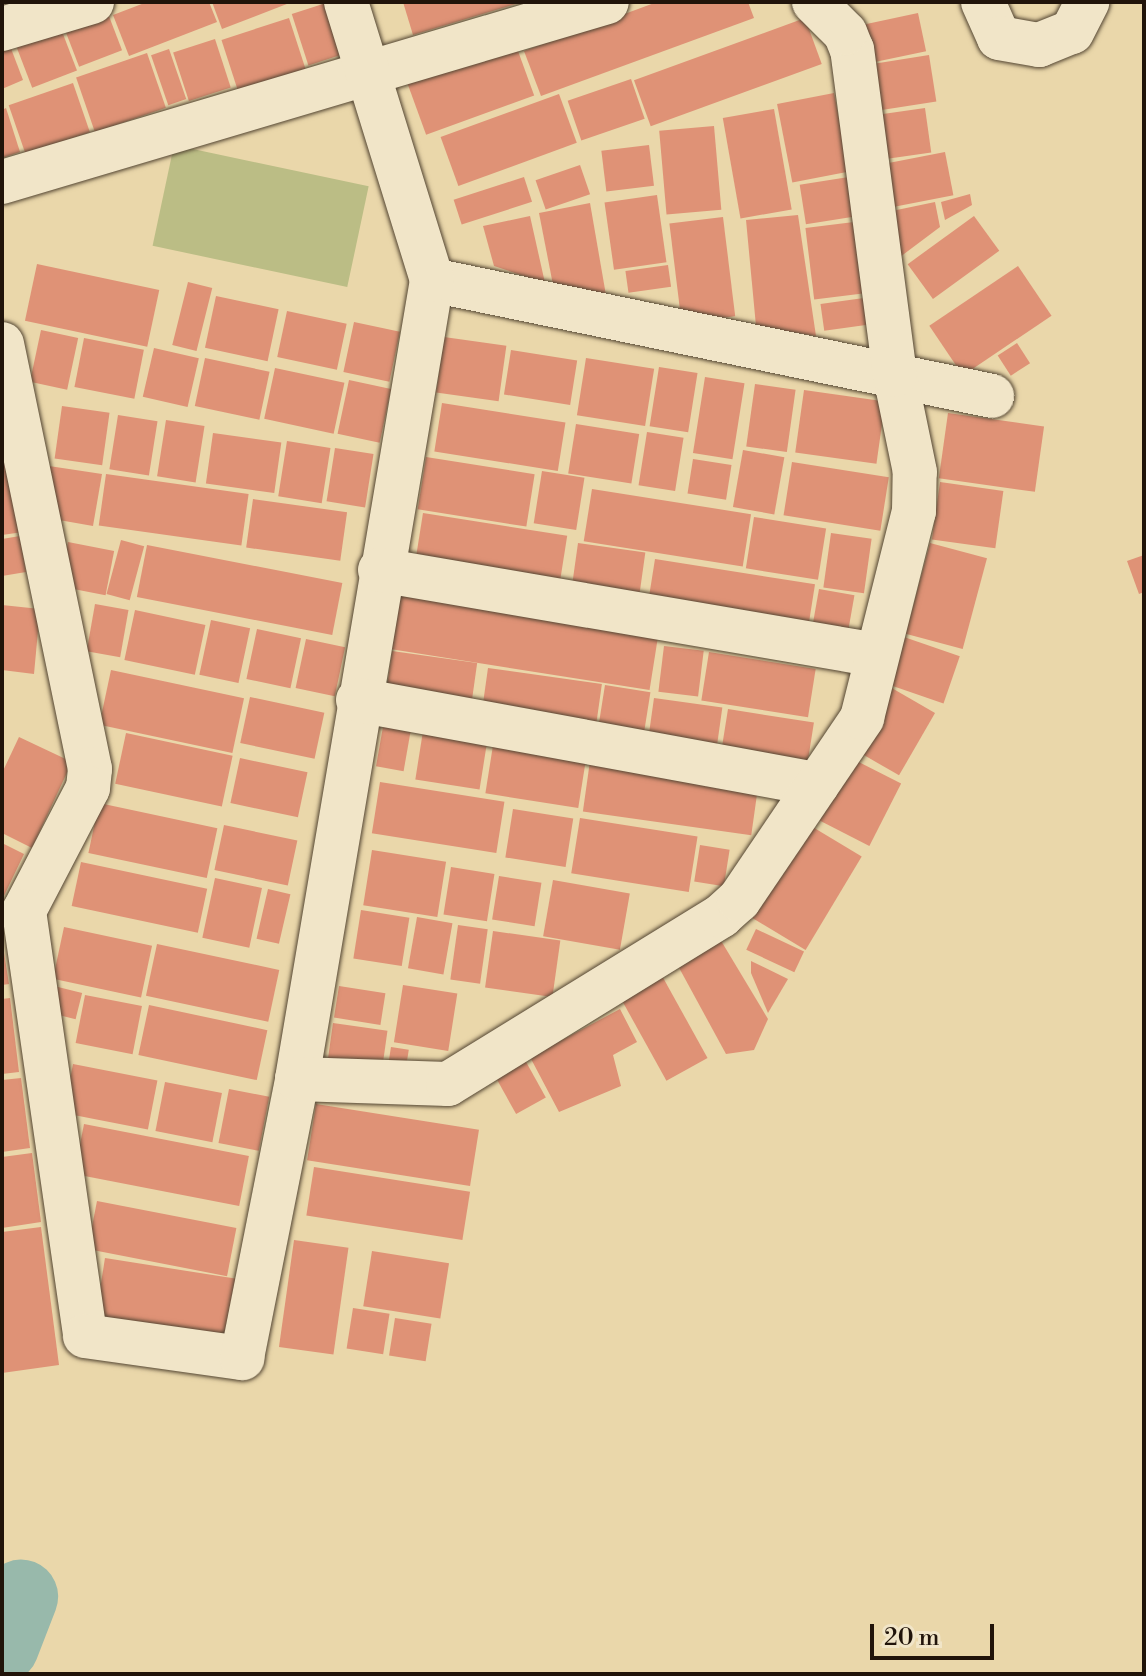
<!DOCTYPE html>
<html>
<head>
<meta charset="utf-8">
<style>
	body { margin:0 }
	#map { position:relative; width:1146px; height:1676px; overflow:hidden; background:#ead7aa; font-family:"Libre Bodoni",serif }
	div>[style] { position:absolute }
	.green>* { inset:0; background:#bbbd85; transform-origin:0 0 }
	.river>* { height:74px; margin:-37px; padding:0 37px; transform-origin:37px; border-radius:37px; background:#98b9ab }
	.building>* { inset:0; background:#df9276; transform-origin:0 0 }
	.roads { filter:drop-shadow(0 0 2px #534532) drop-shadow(0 0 2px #534532) }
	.minor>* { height:44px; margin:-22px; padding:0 22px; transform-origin:22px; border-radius:22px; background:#f1e5c8 }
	span { translate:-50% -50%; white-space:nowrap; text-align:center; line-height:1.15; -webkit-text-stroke:6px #f1e5c8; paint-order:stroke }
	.frame { position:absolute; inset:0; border:4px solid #21140a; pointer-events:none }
	.scale { position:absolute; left:870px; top:1624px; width:124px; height:36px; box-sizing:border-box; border:4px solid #21140a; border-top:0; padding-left:10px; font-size:24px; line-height:28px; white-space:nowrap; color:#21140a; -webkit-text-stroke:6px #f1e5c8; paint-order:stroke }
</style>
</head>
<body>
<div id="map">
	<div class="green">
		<i style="left:174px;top:145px;width:199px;height:103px;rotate:12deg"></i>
	</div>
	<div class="river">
		<i style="left:2px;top:1646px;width:53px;rotate:-68.8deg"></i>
	</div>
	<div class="building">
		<i style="clip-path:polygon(147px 2px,209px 2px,217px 22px,129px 56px,113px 15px)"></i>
		<i style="clip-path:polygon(212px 2px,292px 2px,222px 29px)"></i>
		<i style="clip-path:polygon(403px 2px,519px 2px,519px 3px,413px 35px)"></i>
		<i style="clip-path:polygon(657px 2px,748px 2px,754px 18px,541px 96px,524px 51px)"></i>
		<i style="left:326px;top:3px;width:54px;height:36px;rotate:72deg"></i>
		<i style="left:107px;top:11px;width:42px;height:46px;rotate:69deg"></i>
		<i style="left:918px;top:13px;width:39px;height:61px;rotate:78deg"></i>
		<i style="left:289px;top:18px;width:57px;height:71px;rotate:72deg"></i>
		<i style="left:805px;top:18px;width:49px;height:182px;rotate:70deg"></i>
		<i style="left:58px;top:21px;width:53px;height:48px;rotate:69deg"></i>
		<i style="clip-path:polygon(7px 38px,23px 80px,2px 89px,2px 40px)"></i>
		<i style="left:215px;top:39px;width:51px;height:44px;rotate:72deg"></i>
		<i style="left:514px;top:40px;width:59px;height:115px;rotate:70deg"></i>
		<i style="left:169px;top:49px;width:53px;height:19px;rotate:71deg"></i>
		<i style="left:147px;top:53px;width:58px;height:75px;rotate:71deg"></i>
		<i style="left:929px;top:55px;width:47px;height:65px;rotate:81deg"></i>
		<i style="left:631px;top:79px;width:42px;height:67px;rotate:71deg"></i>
		<i style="left:73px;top:83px;width:52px;height:68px;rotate:71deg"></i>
		<i style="left:834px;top:93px;width:80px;height:58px;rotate:79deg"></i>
		<i style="left:559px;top:94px;width:52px;height:126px;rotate:70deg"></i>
		<i style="clip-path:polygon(6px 108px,20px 152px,2px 158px,2px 110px)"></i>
		<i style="left:925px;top:108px;width:45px;height:53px;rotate:82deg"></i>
		<i style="left:774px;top:109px;width:102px;height:52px;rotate:80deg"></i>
		<i style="left:714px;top:126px;width:84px;height:55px;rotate:85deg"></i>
		<i style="left:649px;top:145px;width:41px;height:48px;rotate:83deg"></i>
		<i style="left:945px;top:152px;width:44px;height:68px;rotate:79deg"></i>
		<i style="left:580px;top:165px;width:31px;height:47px;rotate:71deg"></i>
		<i style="left:855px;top:176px;width:40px;height:56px;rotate:81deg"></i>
		<i style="left:524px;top:177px;width:26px;height:74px;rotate:72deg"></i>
		<i style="clip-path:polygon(970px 194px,972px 205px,945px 220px,941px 202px)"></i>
		<i style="left:657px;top:195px;width:68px;height:53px;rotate:82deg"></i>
		<i style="clip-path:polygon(935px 202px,940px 227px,900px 257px,892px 211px)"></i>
		<i style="clip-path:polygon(590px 203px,607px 301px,554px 290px,539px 213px)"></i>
		<i style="clip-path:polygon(798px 215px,816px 336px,756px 326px,746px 220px)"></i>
		<i style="clip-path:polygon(530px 216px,545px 283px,494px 266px,483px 226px)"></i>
		<i style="left:974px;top:216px;width:43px;height:82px;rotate:54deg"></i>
		<i style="left:723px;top:217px;width:100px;height:54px;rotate:83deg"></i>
		<i style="left:862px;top:221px;width:72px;height:57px;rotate:83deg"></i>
		<i style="left:37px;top:264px;width:125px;height:58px;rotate:12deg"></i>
		<i style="left:668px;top:265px;width:22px;height:43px;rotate:82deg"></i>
		<i style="left:1018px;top:266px;width:60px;height:107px;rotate:56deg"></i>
		<i style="left:188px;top:282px;width:25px;height:65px;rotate:14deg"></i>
		<i style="left:216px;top:296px;width:64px;height:53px;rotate:12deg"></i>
		<i style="left:871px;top:297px;width:27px;height:51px;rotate:82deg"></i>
		<i style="left:287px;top:311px;width:61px;height:47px;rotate:12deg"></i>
		<i style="left:354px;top:322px;width:47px;height:51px;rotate:12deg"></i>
		<i style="left:41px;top:330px;width:38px;height:53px;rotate:12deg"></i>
		<i style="left:444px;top:337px;width:63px;height:56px;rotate:8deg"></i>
		<i style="left:84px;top:338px;width:61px;height:50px;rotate:11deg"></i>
		<i style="left:1017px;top:343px;width:24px;height:23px;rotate:57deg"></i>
		<i style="left:154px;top:348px;width:46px;height:50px;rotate:13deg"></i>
		<i style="left:511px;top:350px;width:67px;height:45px;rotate:9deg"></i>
		<i style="left:205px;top:358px;width:66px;height:49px;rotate:12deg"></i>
		<i style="left:586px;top:358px;width:69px;height:58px;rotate:9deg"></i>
		<i style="left:659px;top:367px;width:39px;height:60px;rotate:9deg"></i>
		<i style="left:275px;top:368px;width:71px;height:52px;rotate:12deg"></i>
		<i style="left:705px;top:377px;width:40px;height:77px;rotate:9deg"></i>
		<i style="left:349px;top:380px;width:43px;height:55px;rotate:12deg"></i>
		<i style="left:755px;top:384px;width:41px;height:63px;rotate:8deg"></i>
		<i style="left:804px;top:390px;width:82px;height:63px;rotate:8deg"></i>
		<i style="left:442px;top:403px;width:125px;height:49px;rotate:9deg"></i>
		<i style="left:62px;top:406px;width:48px;height:53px;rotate:8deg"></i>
		<i style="left:948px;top:413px;width:97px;height:66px;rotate:8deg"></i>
		<i style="left:118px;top:415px;width:40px;height:55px;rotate:9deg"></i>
		<i style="left:166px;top:420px;width:39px;height:57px;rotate:9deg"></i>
		<i style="left:576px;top:424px;width:64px;height:50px;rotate:9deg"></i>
		<i style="left:647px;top:432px;width:37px;height:54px;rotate:9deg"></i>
		<i style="left:213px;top:433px;width:69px;height:51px;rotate:8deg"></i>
		<i style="left:287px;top:441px;width:44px;height:56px;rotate:9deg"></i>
		<i style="left:335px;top:448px;width:39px;height:54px;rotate:9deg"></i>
		<i style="left:743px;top:450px;width:42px;height:58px;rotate:10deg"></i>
		<i style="left:426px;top:457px;width:110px;height:53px;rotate:9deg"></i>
		<i style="clip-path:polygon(12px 459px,23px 532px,2px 535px,2px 460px)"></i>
		<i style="left:693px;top:459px;width:39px;height:35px;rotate:9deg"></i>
		<i style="left:792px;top:462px;width:98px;height:54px;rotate:9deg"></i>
		<i style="clip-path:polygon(49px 466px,102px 474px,93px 526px,59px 520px)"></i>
		<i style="left:542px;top:471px;width:43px;height:53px;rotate:9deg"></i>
		<i style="left:106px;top:474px;width:144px;height:52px;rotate:8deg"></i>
		<i style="left:940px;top:482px;width:64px;height:58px;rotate:8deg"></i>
		<i style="left:592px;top:489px;width:161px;height:53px;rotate:9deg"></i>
		<i style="left:253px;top:499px;width:95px;height:49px;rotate:8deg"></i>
		<i style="left:423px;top:513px;width:146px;height:54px;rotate:9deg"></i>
		<i style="left:754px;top:517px;width:73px;height:52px;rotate:9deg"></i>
		<i style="left:831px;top:533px;width:41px;height:55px;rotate:8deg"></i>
		<i style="clip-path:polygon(20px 536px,26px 572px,2px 576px,2px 539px)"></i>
		<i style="left:121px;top:540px;width:24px;height:56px;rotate:15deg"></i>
		<i style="left:68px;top:542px;width:47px;height:45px;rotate:11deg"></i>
		<i style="left:578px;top:543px;width:68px;height:61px;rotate:8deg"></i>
		<i style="left:930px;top:543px;width:59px;height:94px;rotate:15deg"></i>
		<i style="left:147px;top:545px;width:199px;height:53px;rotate:11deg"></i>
		<i style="clip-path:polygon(1144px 555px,1144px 592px,1139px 594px,1127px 561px)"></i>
		<i style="left:655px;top:559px;width:162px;height:55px;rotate:9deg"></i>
		<i style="left:819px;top:589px;width:36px;height:47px;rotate:10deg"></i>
		<i style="left:401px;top:591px;width:261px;height:59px;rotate:9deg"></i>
		<i style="left:95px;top:604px;width:34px;height:48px;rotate:10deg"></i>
		<i style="clip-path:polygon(2px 605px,40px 609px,34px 674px,2px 670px)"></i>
		<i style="left:135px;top:610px;width:72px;height:51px;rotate:12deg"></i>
		<i style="left:211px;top:620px;width:40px;height:56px;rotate:12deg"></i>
		<i style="left:257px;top:629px;width:45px;height:51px;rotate:12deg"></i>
		<i style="left:904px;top:637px;width:59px;height:50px;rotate:19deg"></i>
		<i style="left:306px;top:639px;width:40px;height:50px;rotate:12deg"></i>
		<i style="left:664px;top:646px;width:40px;height:46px;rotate:7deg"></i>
		<i style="left:392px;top:651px;width:86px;height:50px;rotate:8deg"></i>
		<i style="left:709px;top:652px;width:108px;height:49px;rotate:9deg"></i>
		<i style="left:488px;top:668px;width:115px;height:45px;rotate:8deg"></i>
		<i style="left:111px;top:670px;width:136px;height:56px;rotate:12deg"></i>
		<i style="left:605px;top:685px;width:46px;height:51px;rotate:9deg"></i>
		<i style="left:890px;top:687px;width:52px;height:72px;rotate:30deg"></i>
		<i style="left:250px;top:697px;width:76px;height:47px;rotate:12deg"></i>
		<i style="left:654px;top:698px;width:69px;height:53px;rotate:8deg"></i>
		<i style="left:728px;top:709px;width:87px;height:55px;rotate:9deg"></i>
		<i style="left:384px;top:721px;width:28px;height:46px;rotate:10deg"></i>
		<i style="left:423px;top:731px;width:65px;height:49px;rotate:9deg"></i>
		<i style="left:126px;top:733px;width:109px;height:52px;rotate:12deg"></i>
		<i style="clip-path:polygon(19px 737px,72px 762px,32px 848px,2px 833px,2px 773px)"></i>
		<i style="left:494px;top:739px;width:94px;height:55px;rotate:9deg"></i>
		<i style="left:845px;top:755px;width:63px;height:70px;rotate:27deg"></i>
		<i style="left:240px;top:758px;width:69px;height:46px;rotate:12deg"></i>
		<i style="left:590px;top:761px;width:170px;height:51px;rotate:8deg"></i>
		<i style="left:380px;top:782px;width:126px;height:52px;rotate:9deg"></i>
		<i style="left:99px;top:803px;width:121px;height:51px;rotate:12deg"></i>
		<i style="left:513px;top:809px;width:61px;height:49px;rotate:9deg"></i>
		<i style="left:580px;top:818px;width:119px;height:56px;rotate:9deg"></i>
		<i style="left:806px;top:823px;width:65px;height:109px;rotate:31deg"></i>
		<i style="left:224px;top:825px;width:75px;height:46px;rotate:12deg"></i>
		<i style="clip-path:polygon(2px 843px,24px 854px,2px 900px)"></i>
		<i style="left:700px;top:845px;width:30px;height:37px;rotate:9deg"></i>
		<i style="left:372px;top:850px;width:75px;height:56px;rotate:9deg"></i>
		<i style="left:81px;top:862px;width:129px;height:45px;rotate:12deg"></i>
		<i style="left:451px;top:867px;width:44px;height:48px;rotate:9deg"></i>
		<i style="left:499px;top:876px;width:43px;height:44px;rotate:9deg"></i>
		<i style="left:215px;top:878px;width:48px;height:61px;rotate:12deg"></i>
		<i style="left:553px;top:880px;width:78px;height:57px;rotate:10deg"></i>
		<i style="left:268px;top:889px;width:23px;height:51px;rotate:13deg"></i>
		<i style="left:361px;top:910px;width:49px;height:49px;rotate:9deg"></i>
		<i style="left:417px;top:917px;width:36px;height:52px;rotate:10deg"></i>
		<i style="left:458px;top:925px;width:30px;height:55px;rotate:8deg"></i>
		<i style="left:64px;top:927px;width:90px;height:53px;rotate:12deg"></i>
		<i style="left:756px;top:929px;width:53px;height:23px;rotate:25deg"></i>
		<i style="left:493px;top:931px;width:68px;height:57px;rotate:8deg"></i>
		<i style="clip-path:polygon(720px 939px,768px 1019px,754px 1050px,726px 1054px,677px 964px)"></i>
		<i style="clip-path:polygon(2px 940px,9px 984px,2px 985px)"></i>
		<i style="left:157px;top:944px;width:125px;height:53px;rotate:12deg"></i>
		<i style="clip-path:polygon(751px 961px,788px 979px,768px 1013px,751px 973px)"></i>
		<i style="left:661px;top:974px;width:96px;height:47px;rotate:61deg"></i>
		<i style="left:403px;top:985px;width:55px;height:58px;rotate:9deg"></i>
		<i style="left:54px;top:986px;width:29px;height:27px;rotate:14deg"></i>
		<i style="left:339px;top:986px;width:47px;height:32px;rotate:9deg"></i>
		<i style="left:85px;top:995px;width:58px;height:49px;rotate:11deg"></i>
		<i style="clip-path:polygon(10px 998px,19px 1072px,2px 1074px,2px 999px)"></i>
		<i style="left:149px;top:1005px;width:121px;height:51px;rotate:12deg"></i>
		<i style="clip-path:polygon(620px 1009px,637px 1042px,613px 1055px,621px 1086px,559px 1112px,530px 1057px)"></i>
		<i style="left:333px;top:1023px;width:55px;height:41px;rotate:8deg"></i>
		<i style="left:391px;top:1047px;width:18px;height:22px;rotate:9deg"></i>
		<i style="left:525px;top:1060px;width:43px;height:34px;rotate:61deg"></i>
		<i style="left:73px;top:1064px;width:86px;height:50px;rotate:11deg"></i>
		<i style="clip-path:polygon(21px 1078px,30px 1148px,2px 1152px,2px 1080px)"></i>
		<i style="left:165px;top:1082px;width:58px;height:50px;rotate:11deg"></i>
		<i style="left:229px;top:1089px;width:41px;height:55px;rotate:11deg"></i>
		<i style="left:316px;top:1104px;width:165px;height:57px;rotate:9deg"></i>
		<i style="left:84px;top:1124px;width:168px;height:51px;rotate:11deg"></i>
		<i style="clip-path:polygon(32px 1153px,41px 1222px,2px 1228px,2px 1157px)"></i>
		<i style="left:314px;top:1167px;width:158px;height:49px;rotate:9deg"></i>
		<i style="left:97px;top:1201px;width:142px;height:49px;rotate:11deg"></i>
		<i style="clip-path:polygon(41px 1227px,59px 1365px,2px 1373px,2px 1232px)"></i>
		<i style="left:294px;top:1240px;width:55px;height:108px;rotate:8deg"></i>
		<i style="left:372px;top:1251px;width:78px;height:56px;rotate:9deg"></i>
		<i style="left:105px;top:1258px;width:135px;height:61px;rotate:9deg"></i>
		<i style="left:353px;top:1308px;width:37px;height:41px;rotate:9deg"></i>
		<i style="left:395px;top:1318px;width:37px;height:38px;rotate:9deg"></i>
	</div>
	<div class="roads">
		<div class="minor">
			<i style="left:983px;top:2px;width:39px;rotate:66deg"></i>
			<i style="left:999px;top:38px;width:41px;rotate:9.9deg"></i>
			<i style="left:1039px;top:45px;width:35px;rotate:-22deg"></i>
			<i style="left:1072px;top:32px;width:34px;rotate:-63deg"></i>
			<i style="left:2px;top:29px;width:94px;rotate:-16.7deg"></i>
			<i style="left:2px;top:182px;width:631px;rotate:-16.57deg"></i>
			<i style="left:432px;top:280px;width:572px;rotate:11.7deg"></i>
			<i style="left:2px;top:344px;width:434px;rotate:78.3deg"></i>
			<i style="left:90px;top:769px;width:19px;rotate:96deg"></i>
			<i style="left:88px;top:788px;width:139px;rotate:117.5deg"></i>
			<i style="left:24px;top:911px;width:429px;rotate:81.8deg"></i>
			<i style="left:85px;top:1336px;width:159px;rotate:8deg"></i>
			<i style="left:242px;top:1358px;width:284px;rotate:-78.8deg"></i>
			<i style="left:297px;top:1079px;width:810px;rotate:-80.41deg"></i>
			<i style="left:432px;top:280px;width:291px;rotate:-107.2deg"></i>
			<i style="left:380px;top:570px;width:504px;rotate:9.71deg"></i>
			<i style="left:358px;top:700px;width:467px;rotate:10.4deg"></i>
			<i style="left:297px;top:1079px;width:151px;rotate:1.9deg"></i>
			<i style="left:448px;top:1084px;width:321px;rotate:-31.6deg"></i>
			<i style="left:721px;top:916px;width:24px;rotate:-42deg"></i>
			<i style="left:739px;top:900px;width:220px;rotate:-55.9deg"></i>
			<i style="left:862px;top:718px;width:213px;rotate:-75.9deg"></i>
			<i style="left:914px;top:511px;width:39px;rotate:-89deg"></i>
			<i style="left:915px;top:472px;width:99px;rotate:-101.7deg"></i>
			<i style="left:895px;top:375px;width:328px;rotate:-97.5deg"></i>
			<i style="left:852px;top:50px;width:18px;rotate:-112deg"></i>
			<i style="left:845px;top:33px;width:44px;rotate:-135deg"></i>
		</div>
	</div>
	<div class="frame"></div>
	<div class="scale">20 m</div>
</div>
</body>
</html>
